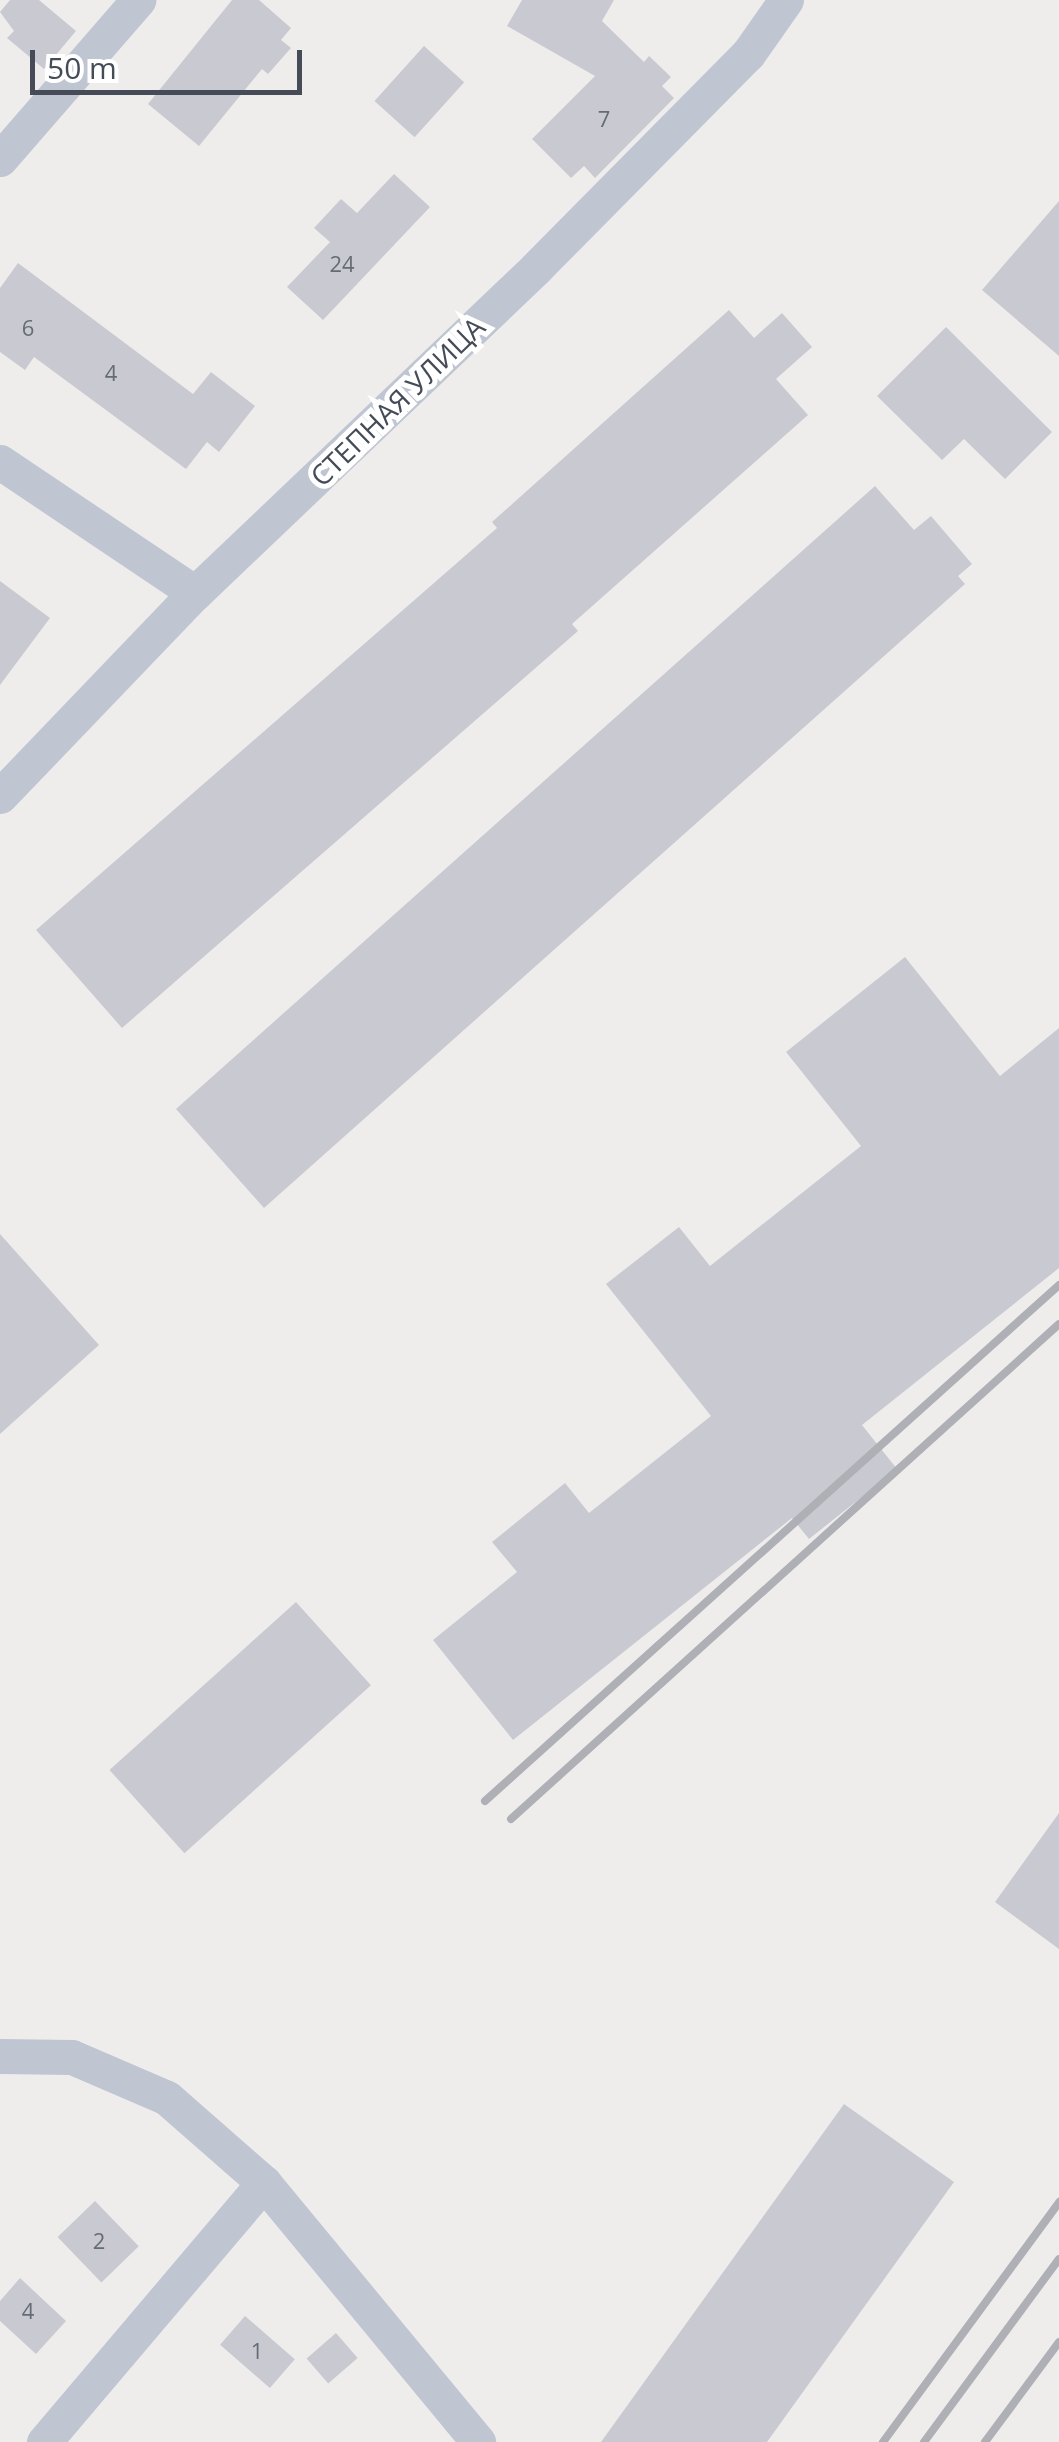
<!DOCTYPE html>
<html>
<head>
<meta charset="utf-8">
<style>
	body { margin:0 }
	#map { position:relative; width:1059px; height:2442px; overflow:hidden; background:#efecec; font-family:"Open Sans",sans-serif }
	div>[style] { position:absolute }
	.building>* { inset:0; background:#c9cad1; transform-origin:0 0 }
	.minor>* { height:35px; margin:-17.5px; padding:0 17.5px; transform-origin:17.5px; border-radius:17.5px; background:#bfc5d1 }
	.rail>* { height:8px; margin:-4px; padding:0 4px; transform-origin:4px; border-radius:4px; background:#aeb0b6 }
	span { translate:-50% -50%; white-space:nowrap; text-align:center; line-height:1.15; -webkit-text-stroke:10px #fff; paint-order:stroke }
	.number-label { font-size:22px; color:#666c76 }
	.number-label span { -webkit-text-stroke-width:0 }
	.street-label { font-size:28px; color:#454c58 }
	.scale { position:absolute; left:30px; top:50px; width:272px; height:45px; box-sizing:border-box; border:5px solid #454c58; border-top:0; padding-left:12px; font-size:30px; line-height:35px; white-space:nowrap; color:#454c58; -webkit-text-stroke:8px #fff; paint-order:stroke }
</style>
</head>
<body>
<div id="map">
	<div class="building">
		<i style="clip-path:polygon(10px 0,39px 0,76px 31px,44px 69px,7px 38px,14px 31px,0 12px)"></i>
		<i style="clip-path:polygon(232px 0,259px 0,291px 28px,281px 40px,291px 48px,268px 74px,262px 69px,199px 146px,148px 104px)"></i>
		<i style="clip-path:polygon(522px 0,614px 0,602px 21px,644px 62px,649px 56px,671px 77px,662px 86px,674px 98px,595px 178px,584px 166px,571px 178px,532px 139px,595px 76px,507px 26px)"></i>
		<i style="left:424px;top:46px;width:54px;height:74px;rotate:42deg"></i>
		<i style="clip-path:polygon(394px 174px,430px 207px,323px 320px,287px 287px,330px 242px,314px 228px,341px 199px,357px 213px)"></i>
		<i style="clip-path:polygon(1059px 201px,1059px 356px,982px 290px)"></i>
		<i style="clip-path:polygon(18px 263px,193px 394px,211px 372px,255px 406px,219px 452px,207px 442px,186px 469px,34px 357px,25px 370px,0 352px,0 288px)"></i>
		<i style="clip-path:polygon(729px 310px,754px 338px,782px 313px,812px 347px,776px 379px,808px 415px,572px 624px,578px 631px,122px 1028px,36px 930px,497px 528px,492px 522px)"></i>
		<i style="clip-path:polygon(946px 327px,1052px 432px,1005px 479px,964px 439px,942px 460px,877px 396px)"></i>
		<i style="clip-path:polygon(875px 486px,914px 530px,931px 516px,972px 564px,958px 576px,965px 584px,264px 1208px,176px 1109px)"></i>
		<i style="clip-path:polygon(0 581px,50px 618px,0 685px)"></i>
		<i style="clip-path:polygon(905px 957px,1000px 1076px,1059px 1028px,1059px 1268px,862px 1425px,897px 1469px,809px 1539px,792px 1518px,513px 1740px,433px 1640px,517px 1572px,492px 1542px,565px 1483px,589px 1513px,711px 1416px,606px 1284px,679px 1227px,710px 1266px,861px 1146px,786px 1052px)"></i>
		<i style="clip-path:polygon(0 1234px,99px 1345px,0 1434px)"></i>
		<i style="left:296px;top:1602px;width:112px;height:251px;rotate:48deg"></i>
		<i style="clip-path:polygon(1059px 1813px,1059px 1949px,995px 1902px)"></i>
		<i style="clip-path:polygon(844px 2104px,954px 2182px,767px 2442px,601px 2442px)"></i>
		<i style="left:95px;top:2201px;width:63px;height:52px;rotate:46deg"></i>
		<i style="clip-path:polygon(20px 2278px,66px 2321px,36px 2354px,0 2321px,0 2301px)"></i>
		<i style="left:245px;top:2316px;width:66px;height:38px;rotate:41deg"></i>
		<i style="left:336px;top:2333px;width:33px;height:39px;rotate:49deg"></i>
	</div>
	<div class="minor">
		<i style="left:0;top:159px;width:211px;rotate:-49deg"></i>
		<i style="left:0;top:462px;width:235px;rotate:33.9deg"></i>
		<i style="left:0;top:796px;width:281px;rotate:-46.2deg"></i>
		<i style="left:195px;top:593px;width:471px;rotate:-43.6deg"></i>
		<i style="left:536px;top:268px;width:301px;rotate:-45.3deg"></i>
		<i style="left:748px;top:54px;width:66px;rotate:-54.9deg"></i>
		<i style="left:0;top:2056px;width:72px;rotate:0.8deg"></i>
		<i style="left:72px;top:2057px;width:103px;rotate:23.3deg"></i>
		<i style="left:167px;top:2098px;width:129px;rotate:41.2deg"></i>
		<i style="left:264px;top:2183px;width:336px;rotate:50.4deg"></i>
		<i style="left:44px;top:2442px;width:340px;rotate:-49.7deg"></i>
	</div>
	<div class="rail">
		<i style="left:485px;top:1801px;width:772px;rotate:-41.95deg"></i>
		<i style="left:511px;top:1819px;width:738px;rotate:-42.09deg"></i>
		<i style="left:883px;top:2442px;width:298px;rotate:-53.7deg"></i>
		<i style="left:924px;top:2442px;width:227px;rotate:-53.6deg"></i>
		<i style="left:985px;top:2442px;width:124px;rotate:-53.5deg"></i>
	</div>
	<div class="number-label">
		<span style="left:604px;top:119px">7</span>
		<span style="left:342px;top:264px">24</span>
		<span style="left:28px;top:328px">6</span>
		<span style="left:111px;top:373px">4</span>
		<span style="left:99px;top:2241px">2</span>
		<span style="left:28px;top:2311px">4</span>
		<span style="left:257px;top:2351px">1</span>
	</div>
	<div class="street-label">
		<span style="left:397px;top:401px;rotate:-44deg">СТЕПНАЯ УЛИЦА</span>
	</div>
	<div class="scale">50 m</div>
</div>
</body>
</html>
